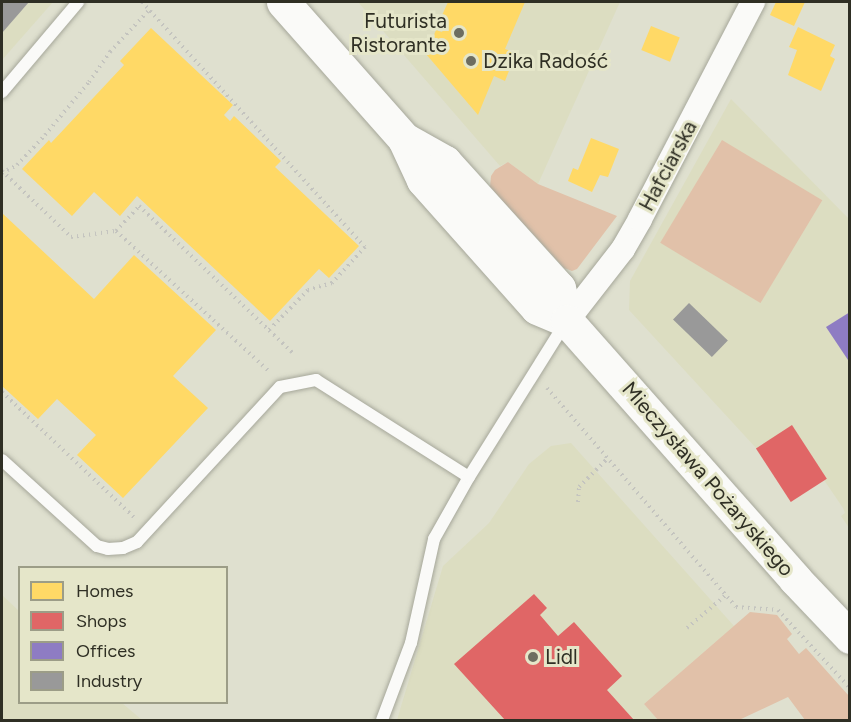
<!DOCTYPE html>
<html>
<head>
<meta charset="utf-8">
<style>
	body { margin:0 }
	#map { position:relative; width:851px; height:722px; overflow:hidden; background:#dfe0cf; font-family:Figtree,sans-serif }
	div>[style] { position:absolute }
	.built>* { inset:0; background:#dcddc1 }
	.green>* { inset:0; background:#e1c1a9; transform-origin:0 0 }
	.homes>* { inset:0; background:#ffd966; transform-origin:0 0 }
	.shops>* { inset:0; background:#e06666; transform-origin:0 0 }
	.offices>* { inset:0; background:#8e7cc3 }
	.industry>* { inset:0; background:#999; transform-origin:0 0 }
	.path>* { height:4px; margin-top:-2px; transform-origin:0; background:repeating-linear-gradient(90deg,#c4c4bf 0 1.5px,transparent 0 6px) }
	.roads { filter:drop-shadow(0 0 2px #a6a79a) drop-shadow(0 0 2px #a6a79a) }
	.lane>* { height:12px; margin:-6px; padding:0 6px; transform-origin:6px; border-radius:6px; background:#fafaf8 }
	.street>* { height:24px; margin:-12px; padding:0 12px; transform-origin:12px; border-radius:12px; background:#fafaf8 }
	.secondary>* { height:33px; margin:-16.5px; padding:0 16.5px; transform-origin:16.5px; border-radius:16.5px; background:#fafaf8 }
	.dots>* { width:16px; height:16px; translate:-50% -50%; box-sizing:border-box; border:3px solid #e5e6c9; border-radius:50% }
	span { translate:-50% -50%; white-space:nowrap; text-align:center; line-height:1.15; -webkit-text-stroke:6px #e5e6c9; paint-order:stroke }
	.poi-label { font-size:21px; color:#2f2f24 }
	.right { translate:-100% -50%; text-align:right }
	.left { translate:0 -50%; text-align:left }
	.street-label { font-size:21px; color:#2f2f24 }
	.frame { position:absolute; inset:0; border:3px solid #2f2f24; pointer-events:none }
	.legend { position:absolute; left:18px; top:566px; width:210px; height:138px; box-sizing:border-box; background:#e5e6c9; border:2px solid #9c9d87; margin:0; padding:8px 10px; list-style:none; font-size:18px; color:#2f2f24 }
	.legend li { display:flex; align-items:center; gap:12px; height:30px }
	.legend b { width:30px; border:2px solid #9c9d87 }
</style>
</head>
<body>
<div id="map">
	<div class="built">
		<i style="clip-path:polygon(2px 2px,53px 2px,2px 60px)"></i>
		<i style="clip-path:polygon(358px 2px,620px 2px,538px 184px,508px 162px,500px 166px)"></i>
		<i style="clip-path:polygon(731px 99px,849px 219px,849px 528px,841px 516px,845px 513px,843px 508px,824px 480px,791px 501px,756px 448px,629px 310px,630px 281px)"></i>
		<i style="clip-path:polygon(571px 443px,734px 626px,644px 704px,658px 720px,397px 720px,443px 566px,489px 523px,529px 464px,551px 446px)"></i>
		<i style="clip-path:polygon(2px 595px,19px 611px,20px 702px,122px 703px,142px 720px,2px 720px)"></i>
	</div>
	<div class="green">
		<i style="left:722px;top:140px;width:117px;height:120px;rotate:31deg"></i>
		<i style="clip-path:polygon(508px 162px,538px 184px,617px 216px,577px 269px,572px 271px,564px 268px,490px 187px,491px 176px,495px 170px)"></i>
		<i style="clip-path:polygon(750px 612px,777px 615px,792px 634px,787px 639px,799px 654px,806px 648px,849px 696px,849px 720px,805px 720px,788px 697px,739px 720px,658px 720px,644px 704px)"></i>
	</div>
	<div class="homes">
		<i style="clip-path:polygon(448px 2px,525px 2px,505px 49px,516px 53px,505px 81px,494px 76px,478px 115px,426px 54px,436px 30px,442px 32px,445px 25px,439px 22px)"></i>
		<i style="clip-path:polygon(776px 2px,805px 2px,794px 26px,770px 15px)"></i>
		<i style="left:651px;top:26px;width:31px;height:26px;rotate:22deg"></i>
		<i style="clip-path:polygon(798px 27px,835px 45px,830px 56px,835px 59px,821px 91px,788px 75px,797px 50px,789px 47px)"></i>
		<i style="clip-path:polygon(151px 28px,233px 105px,224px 115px,230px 121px,234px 116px,281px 161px,275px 167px,359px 246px,329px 278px,319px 269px,270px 321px,137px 196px,120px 216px,94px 192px,72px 216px,22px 169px,49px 140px,51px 143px,124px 65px,120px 61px)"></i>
		<i style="clip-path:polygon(591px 138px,619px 149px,608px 177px,600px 175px,592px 192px,568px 181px,573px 168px,578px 170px)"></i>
		<i style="clip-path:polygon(2px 213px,94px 299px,134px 255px,216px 330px,173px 376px,208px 408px,123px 498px,77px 455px,96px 435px,57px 399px,38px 419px,2px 386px)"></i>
	</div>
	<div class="shops">
		<i style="left:792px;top:425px;width:64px;height:43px;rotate:57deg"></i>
		<i style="clip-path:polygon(534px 594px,547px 608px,540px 615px,558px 636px,574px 622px,622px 676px,607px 690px,634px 720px,505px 720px,454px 664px)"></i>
	</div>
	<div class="offices">
		<i style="clip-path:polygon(850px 312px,850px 363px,826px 327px)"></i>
	</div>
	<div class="industry">
		<i style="clip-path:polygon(2px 2px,29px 2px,2px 33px)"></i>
		<i style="left:689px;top:303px;width:54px;height:23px;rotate:44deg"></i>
	</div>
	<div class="path">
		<i style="left:142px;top:2px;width:331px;rotate:47.7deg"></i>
		<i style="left:365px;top:247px;width:49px;rotate:132.5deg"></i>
		<i style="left:332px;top:283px;width:25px;rotate:164deg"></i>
		<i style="left:308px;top:290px;width:56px;rotate:134.3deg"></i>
		<i style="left:2px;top:171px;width:95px;rotate:43.7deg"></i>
		<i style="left:71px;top:237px;width:45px;rotate:-7.6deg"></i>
		<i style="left:116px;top:231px;width:34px;rotate:-47deg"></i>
		<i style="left:139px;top:206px;width:213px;rotate:43.7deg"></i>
		<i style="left:2px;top:173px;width:17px;rotate:-28deg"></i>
		<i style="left:17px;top:165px;width:41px;rotate:-47deg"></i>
		<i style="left:45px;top:135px;width:69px;rotate:-50.3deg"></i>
		<i style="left:89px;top:82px;width:37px;rotate:-55deg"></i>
		<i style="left:110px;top:52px;width:57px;rotate:-47.1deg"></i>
		<i style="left:116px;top:231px;width:209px;rotate:42.5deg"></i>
		<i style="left:547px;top:388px;width:289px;rotate:49.2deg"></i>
		<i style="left:736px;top:607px;width:42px;rotate:4.1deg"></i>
		<i style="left:778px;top:610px;width:106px;rotate:47.3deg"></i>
		<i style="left:2px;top:392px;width:185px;rotate:43.5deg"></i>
		<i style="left:578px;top:502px;width:15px;rotate:-86deg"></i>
		<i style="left:579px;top:487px;width:41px;rotate:-45deg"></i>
		<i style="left:687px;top:628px;width:51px;rotate:-40.2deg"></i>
	</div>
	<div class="roads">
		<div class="lane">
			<i style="left:2px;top:92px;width:118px;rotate:-49.8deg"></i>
			<i style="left:2px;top:460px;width:128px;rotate:42.2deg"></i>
			<i style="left:97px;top:546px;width:11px;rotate:15deg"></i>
			<i style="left:108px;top:549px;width:15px;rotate:-4deg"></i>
			<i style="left:123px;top:548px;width:15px;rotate:-23deg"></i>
			<i style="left:137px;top:542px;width:211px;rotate:-47.3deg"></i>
			<i style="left:280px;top:387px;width:37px;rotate:-11deg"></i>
			<i style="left:316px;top:380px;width:181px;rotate:32.4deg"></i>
			<i style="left:382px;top:720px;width:82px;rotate:-69.4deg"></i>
			<i style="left:411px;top:643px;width:107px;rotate:-77.5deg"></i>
			<i style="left:434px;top:539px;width:71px;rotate:-60.6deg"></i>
			<i style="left:469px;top:477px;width:183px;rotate:-58deg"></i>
		</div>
		<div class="street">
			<i style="left:567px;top:321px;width:91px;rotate:-52.1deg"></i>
			<i style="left:623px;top:249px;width:34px;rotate:-60deg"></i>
			<i style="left:640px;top:219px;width:245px;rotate:-62.5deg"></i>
		</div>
		<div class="secondary">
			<i style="left:283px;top:2px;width:183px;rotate:48.5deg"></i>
			<i style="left:404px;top:139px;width:47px;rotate:29.3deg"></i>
			<i style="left:445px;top:162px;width:170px;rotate:47.9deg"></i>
			<i style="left:559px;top:288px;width:34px;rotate:76deg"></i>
			<i style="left:404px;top:139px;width:45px;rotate:65.1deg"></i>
			<i style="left:423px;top:180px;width:171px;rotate:48.3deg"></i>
			<i style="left:537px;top:308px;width:33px;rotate:23deg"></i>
			<i style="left:567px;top:321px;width:344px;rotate:48.5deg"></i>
			<i style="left:795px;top:579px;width:80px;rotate:46.5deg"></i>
		</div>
	</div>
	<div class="dots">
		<i style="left:459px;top:33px;background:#6d6d60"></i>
		<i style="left:471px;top:61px;background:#6d6d60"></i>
		<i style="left:533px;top:657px;background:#6d6d60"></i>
	</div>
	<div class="poi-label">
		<span class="right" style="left:447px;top:33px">Futurista<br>Ristorante</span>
		<span class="left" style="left:483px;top:61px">Dzika Radość</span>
		<span class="left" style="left:545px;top:657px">Lidl</span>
	</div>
	<div class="street-label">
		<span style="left:668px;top:166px;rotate:-62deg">Hafciarska</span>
		<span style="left:708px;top:479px;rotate:49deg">Mieczysława Pożaryskiego</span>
	</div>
	<div class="frame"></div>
	<ul class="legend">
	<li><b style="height:16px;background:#ffd966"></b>Homes</li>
	<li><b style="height:16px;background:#e06666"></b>Shops</li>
	<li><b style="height:16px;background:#8e7cc3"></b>Offices</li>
	<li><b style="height:16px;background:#999"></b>Industry</li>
	</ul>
</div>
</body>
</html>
